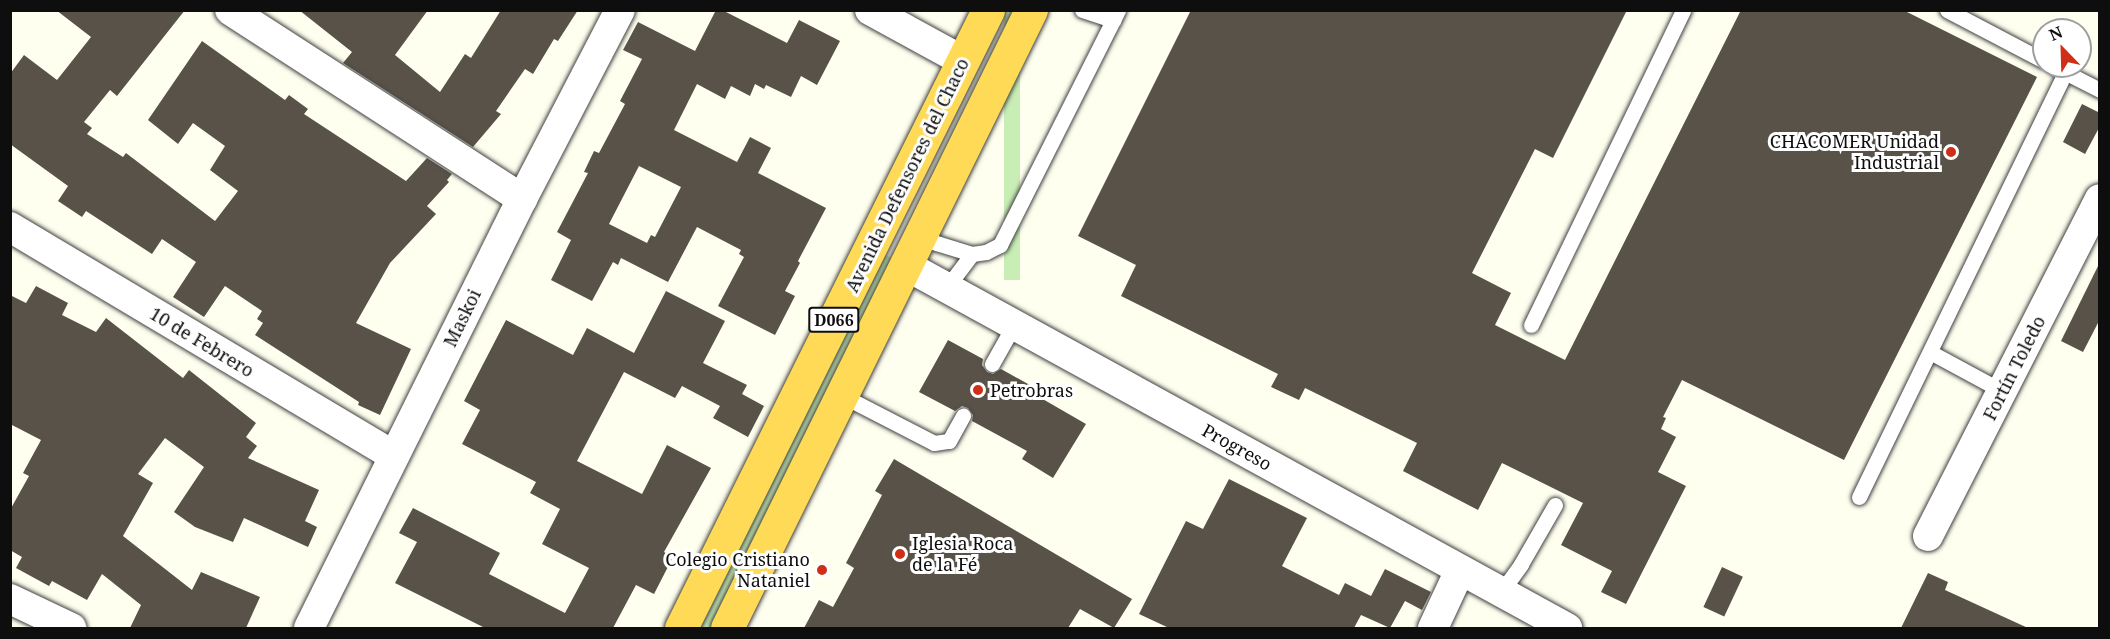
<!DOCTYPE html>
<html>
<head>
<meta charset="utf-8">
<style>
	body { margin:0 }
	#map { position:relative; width:2110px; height:639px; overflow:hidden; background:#fffff0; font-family:"Noto Serif",serif }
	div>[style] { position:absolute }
	.green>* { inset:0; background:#c8eeb5; transform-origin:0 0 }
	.building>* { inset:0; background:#595249; transform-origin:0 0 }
	.roads { filter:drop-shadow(0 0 2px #414141) drop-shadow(0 0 2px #414141) }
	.service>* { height:15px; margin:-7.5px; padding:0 7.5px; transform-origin:7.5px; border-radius:7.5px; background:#fff }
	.minor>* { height:30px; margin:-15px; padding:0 15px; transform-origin:15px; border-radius:15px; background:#fff }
	.trunk>* { height:33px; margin:-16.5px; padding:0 16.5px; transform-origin:16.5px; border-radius:16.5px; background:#ffda57 }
	.dots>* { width:16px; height:16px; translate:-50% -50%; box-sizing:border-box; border:3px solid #fff; border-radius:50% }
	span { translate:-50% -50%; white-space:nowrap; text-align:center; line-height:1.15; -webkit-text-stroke:6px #fff; paint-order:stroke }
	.shield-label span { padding:2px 4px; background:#fff; border:2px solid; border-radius:4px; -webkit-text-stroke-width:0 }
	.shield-label { font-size:16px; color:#0e0e0e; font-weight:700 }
	.poi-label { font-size:18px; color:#0e0e0e }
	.right { translate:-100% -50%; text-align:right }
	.left { translate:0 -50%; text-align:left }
	.street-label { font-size:18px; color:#0e0e0e }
	.frame { position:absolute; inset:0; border:12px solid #0e0e0e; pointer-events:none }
	.north { position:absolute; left:2032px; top:18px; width:60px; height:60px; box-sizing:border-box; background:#fff; border:2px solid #9f9f9f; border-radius:50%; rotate:337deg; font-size:16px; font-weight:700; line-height:24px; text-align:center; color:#0e0e0e }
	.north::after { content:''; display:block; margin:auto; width:21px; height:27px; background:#cf2f16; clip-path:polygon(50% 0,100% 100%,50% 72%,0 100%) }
</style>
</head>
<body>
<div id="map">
	<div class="green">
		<i style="left:1004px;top:11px;width:16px;height:269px"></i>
		<i style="clip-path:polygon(884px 254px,896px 260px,712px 628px,699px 628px)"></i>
	</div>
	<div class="building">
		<i style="clip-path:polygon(56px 10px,185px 10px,117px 96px,110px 90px,84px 122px,92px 128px,87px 134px,123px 157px,126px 153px,215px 221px,238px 191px,210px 170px,225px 146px,193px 123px,178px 144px,148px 120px,202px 41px,285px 100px,289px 95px,308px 109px,304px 114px,406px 181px,427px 158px,452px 174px,447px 180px,449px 182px,427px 206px,436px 214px,390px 263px,356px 323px,411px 349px,380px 415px,358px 405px,359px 402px,255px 335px,263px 323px,257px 319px,262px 311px,225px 286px,204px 317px,173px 297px,196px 262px,162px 239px,152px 254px,86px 211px,82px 217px,58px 201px,68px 186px,10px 144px,10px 74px,24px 55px,57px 80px,91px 37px)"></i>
		<i style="clip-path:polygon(299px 10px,428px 10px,395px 55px,440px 92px,465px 54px,471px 58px,501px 10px,578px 10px,558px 41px,554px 39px,533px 74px,525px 69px,496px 111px,501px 114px,473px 147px,343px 63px,352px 52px)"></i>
		<i style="clip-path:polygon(evenodd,716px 10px,722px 10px,787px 43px,799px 20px,840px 41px,817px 85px,801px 76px,791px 97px,766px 85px,764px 89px,755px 84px,750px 96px,731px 86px,725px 99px,697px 84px,674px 130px,737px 162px,750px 137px,771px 148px,758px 173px,826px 208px,798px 261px,800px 263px,785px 291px,795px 296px,775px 335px,718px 306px,744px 257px,739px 254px,741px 250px,697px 227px,668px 282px,621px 258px,618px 265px,613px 262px,592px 301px,551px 280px,571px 240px,557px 232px,588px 173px,584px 172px,594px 151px,599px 153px,625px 104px,620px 101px,642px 59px,623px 50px,638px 22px,695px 51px,716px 10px,639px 166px,681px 187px,655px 237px,651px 235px,647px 243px,609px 224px,639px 166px)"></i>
		<i style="clip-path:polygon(1191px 10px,1627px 10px,1553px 158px,1535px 149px,1472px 273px,1511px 293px,1495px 325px,1565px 360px,1741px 10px,1903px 10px,2037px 77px,1844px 460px,1682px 380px,1663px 417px,1666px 418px,1661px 429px,1676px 437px,1658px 472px,1686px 486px,1626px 604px,1601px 592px,1612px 571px,1561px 545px,1583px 503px,1502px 463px,1478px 510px,1403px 471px,1417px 443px,1305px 388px,1299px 400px,1271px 387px,1278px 374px,1121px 296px,1136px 265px,1078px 236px)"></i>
		<i style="clip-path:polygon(2082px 104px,2100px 113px,2100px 126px,2085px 154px,2063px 142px)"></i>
		<i style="clip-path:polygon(2100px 262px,2100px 319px,2083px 352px,2061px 341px)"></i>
		<i style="clip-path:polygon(36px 286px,68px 303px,62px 315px,96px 332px,106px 318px,183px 378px,189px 370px,256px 423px,246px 437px,257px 446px,248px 458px,319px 490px,305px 521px,317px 527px,308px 547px,244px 518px,233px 542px,195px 527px,174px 512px,204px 467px,165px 438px,138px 474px,153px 483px,123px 536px,192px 590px,201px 572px,260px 597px,246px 628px,130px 628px,141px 605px,102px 574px,87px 600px,52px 581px,49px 586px,16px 568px,22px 557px,10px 550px,10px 510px,29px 476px,23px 473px,41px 440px,10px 424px,10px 295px,26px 303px)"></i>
		<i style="clip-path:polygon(666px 291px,725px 321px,703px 363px,747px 385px,742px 394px,764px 406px,748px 437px,713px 418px,720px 406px,682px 386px,675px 398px,624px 372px,577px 461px,642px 494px,667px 445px,711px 468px,664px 552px,673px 557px,654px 594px,636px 585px,613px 628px,485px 628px,395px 583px,417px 542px,399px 533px,413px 508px,500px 553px,489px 574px,565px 613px,589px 568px,542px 544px,560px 509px,530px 493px,536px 482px,462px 444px,480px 410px,464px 401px,506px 320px,573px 355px,587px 328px,634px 353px)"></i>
		<i style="clip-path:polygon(948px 340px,983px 359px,982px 365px,987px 372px,993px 374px,1001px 369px,1037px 389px,1034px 394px,1086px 424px,1053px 478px,1022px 459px,1027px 451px,972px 421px,973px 415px,968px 408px,962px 406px,955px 411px,919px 392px)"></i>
		<i style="clip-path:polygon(894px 459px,1132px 599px,1114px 628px,1080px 609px,1068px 628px,804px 628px,819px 600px,833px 607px,854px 568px,846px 563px,882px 495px,875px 491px)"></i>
		<i style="clip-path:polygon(1229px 479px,1307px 518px,1282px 566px,1339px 595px,1345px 583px,1371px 596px,1385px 569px,1431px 592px,1422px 610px,1405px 601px,1390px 628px,1361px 615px,1354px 628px,1169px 628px,1139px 614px,1186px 521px,1203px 529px)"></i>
		<i style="left:1722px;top:567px;width:23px;height:44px;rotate:25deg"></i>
		<i style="clip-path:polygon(1928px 573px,1948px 582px,1945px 590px,2028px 628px,1901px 628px)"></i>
	</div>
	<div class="roads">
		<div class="service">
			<i style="left:1082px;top:10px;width:33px;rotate:18deg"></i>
			<i style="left:1947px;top:10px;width:110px;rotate:27.7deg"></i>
			<i style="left:2053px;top:66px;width:53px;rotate:27.1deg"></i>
			<i style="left:920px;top:238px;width:54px;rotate:17.1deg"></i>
			<i style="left:972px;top:254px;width:14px;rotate:-8deg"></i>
			<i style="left:986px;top:252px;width:16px;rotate:-27deg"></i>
			<i style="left:1000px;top:245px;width:263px;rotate:-63.3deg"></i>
			<i style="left:947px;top:287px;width:41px;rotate:-52.9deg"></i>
			<i style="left:1531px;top:325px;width:350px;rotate:-64.2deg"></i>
			<i style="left:1930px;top:352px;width:82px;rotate:28.4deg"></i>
			<i style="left:992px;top:364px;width:45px;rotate:-60.6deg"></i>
			<i style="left:843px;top:396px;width:102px;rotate:27.3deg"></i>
			<i style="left:934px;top:443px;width:15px;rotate:-8deg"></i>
			<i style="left:949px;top:441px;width:29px;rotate:-61deg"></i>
			<i style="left:1859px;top:497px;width:472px;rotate:-64.1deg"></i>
			<i style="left:1501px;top:592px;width:34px;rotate:-54deg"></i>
			<i style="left:1521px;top:564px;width:68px;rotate:-60deg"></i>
		</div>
		<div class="minor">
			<i style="left:230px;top:10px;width:348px;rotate:32.9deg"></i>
			<i style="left:870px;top:10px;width:106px;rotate:28.7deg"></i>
			<i style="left:10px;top:227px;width:447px;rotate:30.8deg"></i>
			<i style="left:907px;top:266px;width:753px;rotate:28.74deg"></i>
			<i style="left:1928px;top:536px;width:378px;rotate:-63deg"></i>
			<i style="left:10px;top:599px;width:68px;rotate:25.4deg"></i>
			<i style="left:309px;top:628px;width:479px;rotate:-63.6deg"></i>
			<i style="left:522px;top:199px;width:213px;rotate:-62.6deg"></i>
			<i style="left:1433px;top:628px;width:64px;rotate:-65deg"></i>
		</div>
		<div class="trunk">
			<i style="left:681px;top:628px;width:690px;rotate:-63.58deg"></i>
			<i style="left:727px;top:628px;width:689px;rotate:-63.81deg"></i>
		</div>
	</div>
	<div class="dots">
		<i style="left:1951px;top:152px;background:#cf2f16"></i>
		<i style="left:978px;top:390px;background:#cf2f16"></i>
		<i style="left:900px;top:554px;background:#cf2f16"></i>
		<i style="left:822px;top:570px;background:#cf2f16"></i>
	</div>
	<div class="shield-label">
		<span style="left:834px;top:320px">D066</span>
	</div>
	<div class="poi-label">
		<span class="right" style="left:1939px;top:152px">CHACOMER Unidad<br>Industrial</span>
		<span class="left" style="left:990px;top:390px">Petrobras</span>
		<span class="left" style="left:912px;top:554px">Iglesia Roca<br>de la Fé</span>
		<span class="right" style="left:810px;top:570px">Colegio Cristiano<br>Nataniel</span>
	</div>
	<div class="street-label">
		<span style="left:907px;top:175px;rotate:-64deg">Avenida Defensores del Chaco</span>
		<span style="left:462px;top:318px;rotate:-64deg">Maskoi</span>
		<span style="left:202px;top:342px;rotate:31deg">10 de Febrero</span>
		<span style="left:2014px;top:368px;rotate:-63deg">Fortín Toledo</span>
		<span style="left:1237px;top:447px;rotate:29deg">Progreso</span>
	</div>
	<div class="frame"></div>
	<div class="north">N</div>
</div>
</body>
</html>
